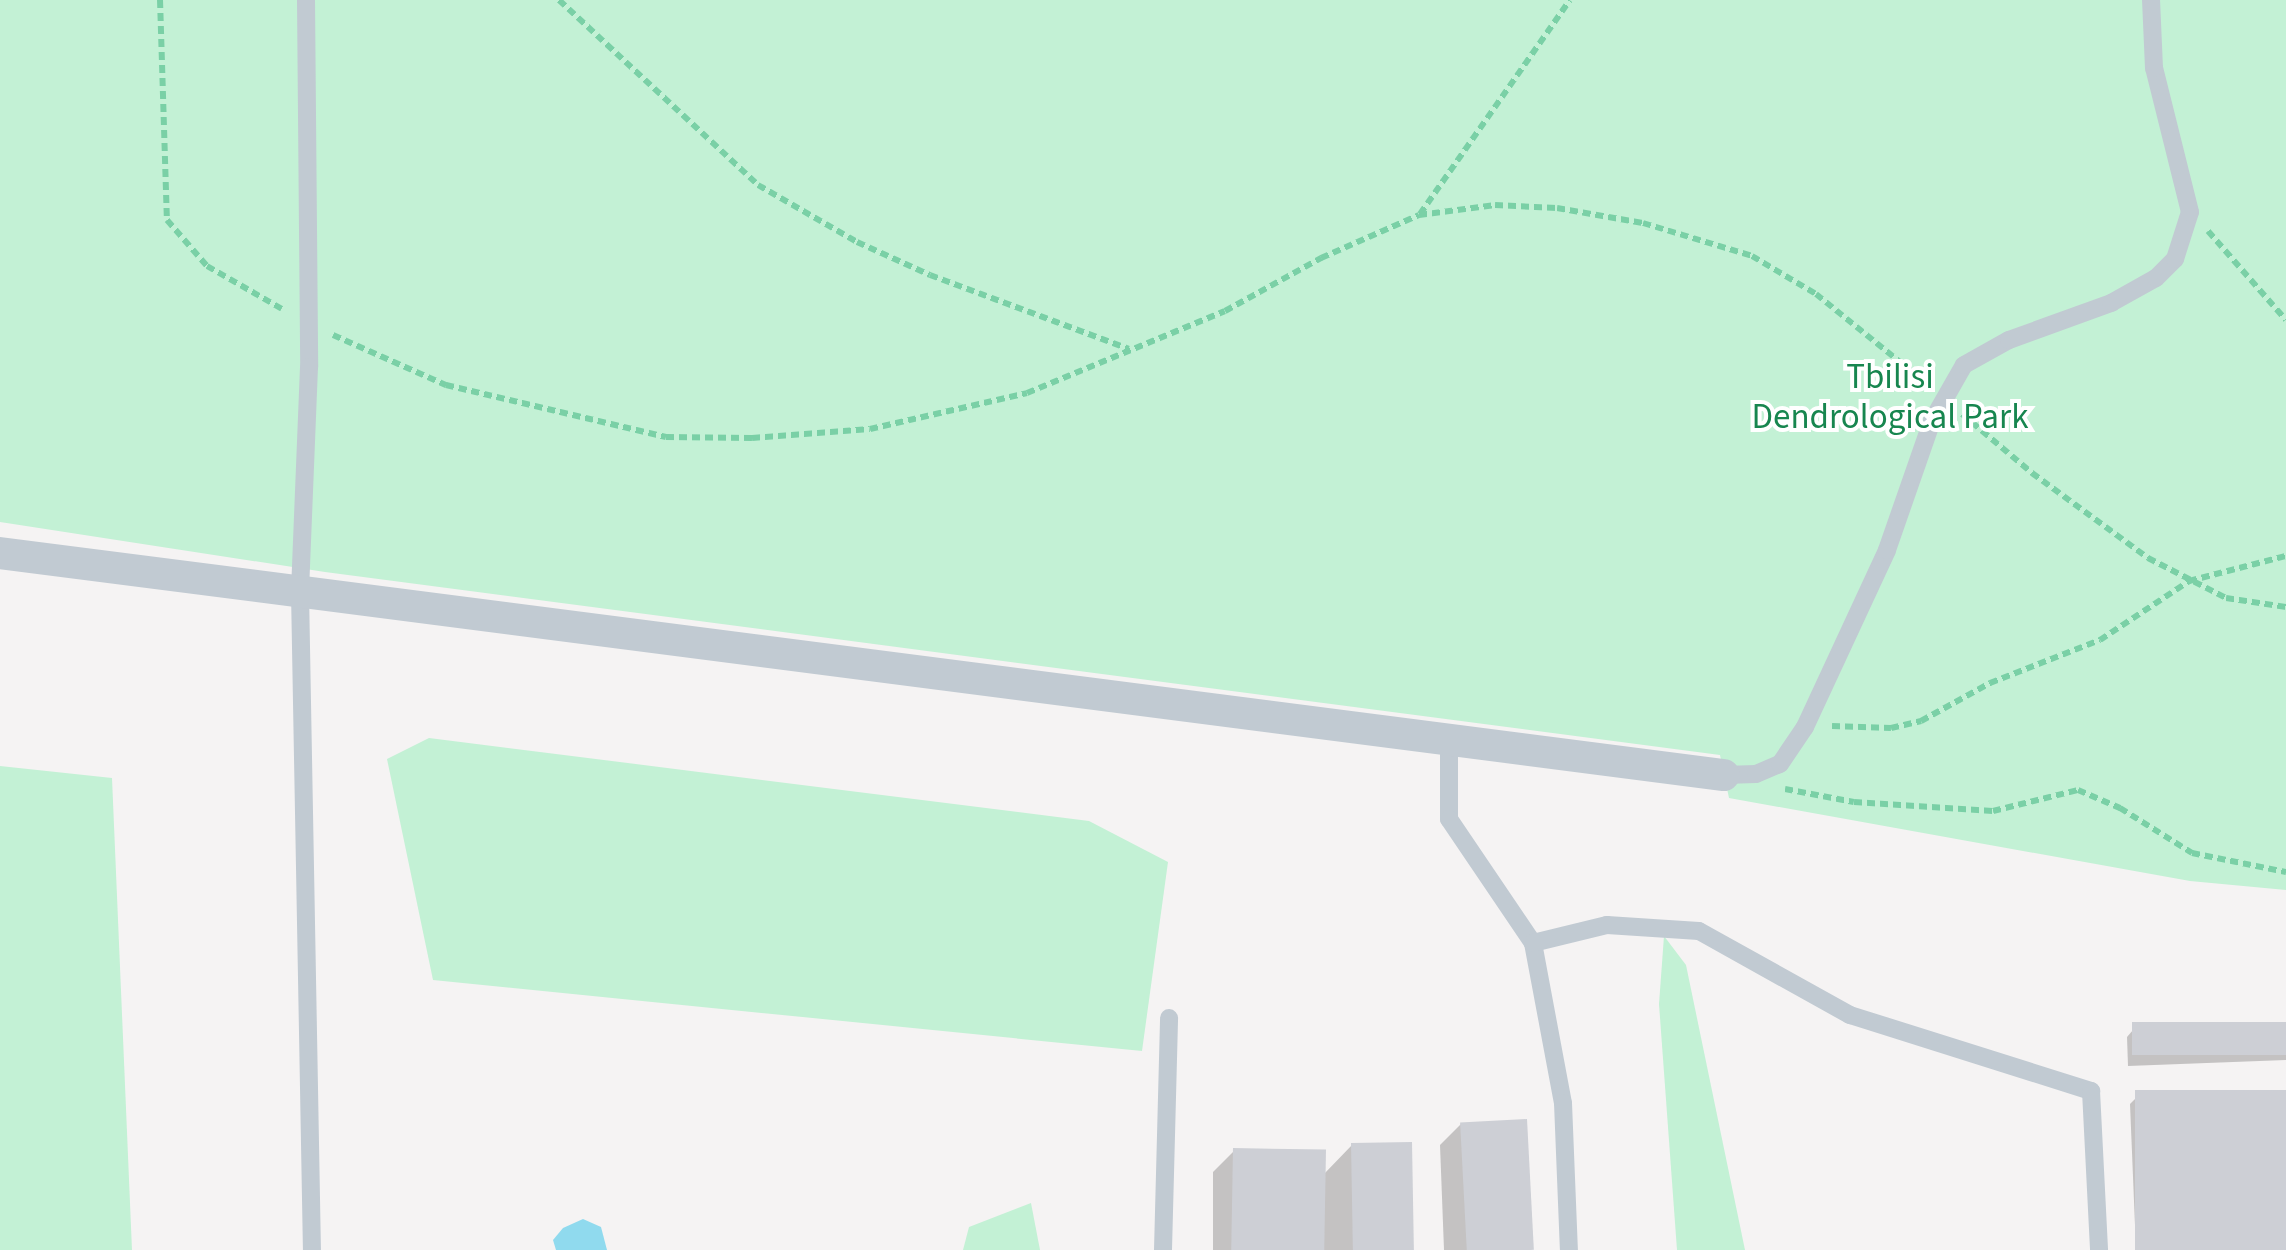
<!DOCTYPE html>
<html>
<head>
<meta charset="utf-8">
<style>
	body { margin:0 }
	#map { position:relative; width:2286px; height:1250px; overflow:hidden; background:#f5f3f3; font-family:"Source Sans 3",sans-serif }
	div>[style] { position:absolute }
	.green>* { inset:0; background:#c3f1d5 }
	.water>* { inset:0; background:#90daee }
	.shadow>* { inset:0; background:#0003 }
	.building>* { inset:0; background:#cdcfd5; transform-origin:0 0 }
	.path>* { height:6px; margin-top:-3px; transform-origin:0; background:repeating-linear-gradient(90deg,#7ad0a6 0 8px,transparent 0 13px) }
	.lane>* { height:18px; margin:-9px; padding:0 9px; transform-origin:9px; border-radius:9px; background:#c1cad2 }
	.street>* { height:32px; margin:-16px; padding:0 16px; transform-origin:16px; border-radius:16px; background:#c1cad2 }
	span { translate:-50% -50%; white-space:nowrap; text-align:center; line-height:1.15; -webkit-text-stroke:8px #fff; paint-order:stroke }
	.park-label { font-size:35px; color:#17864f }
</style>
</head>
<body>
<div id="map">
	<div class="green">
		<i style="clip-path:polygon(0 0,2286px 0,2286px 890px,2190px 881px,1729px 798px,1720px 755px,325px 572px,0 522px)"></i>
		<i style="clip-path:polygon(429px 738px,1089px 821px,1168px 862px,1142px 1051px,433px 980px,387px 759px)"></i>
		<i style="clip-path:polygon(0 766px,112px 778px,132px 1250px,0 1250px)"></i>
		<i style="clip-path:polygon(1664px 936px,1686px 965px,1745px 1250px,1677px 1250px,1659px 1004px)"></i>
		<i style="clip-path:polygon(1031px 1203px,1040px 1250px,963px 1250px,969px 1227px)"></i>
	</div>
	<div class="water">
		<i style="clip-path:polygon(583px 1219px,601px 1227px,607px 1250px,556px 1250px,553px 1240px,563px 1228px)"></i>
	</div>
	<div class="shadow">
		<i style="clip-path:polygon(2286px 1025px,2286px 1060px,2128px 1066px,2127px 1037px,2133px 1030px)"></i>
		<i style="clip-path:polygon(2286px 1092px,2286px 1250px,2136px 1250px,2130px 1104px,2136px 1098px)"></i>
		<i style="clip-path:polygon(1461px 1124px,1531px 1250px,1444px 1250px,1440px 1145px)"></i>
		<i style="clip-path:polygon(1352px 1145px,1411px 1250px,1213px 1250px,1213px 1172px,1234px 1151px,1324px 1174px)"></i>
	</div>
	<div class="building">
		<i style="left:2286px;top:1022px;width:33px;height:154px;rotate:90deg"></i>
		<i style="left:2286px;top:1090px;width:160px;height:151px;rotate:90deg"></i>
		<i style="left:1527px;top:1119px;width:131px;height:67px;rotate:87deg"></i>
		<i style="left:1412px;top:1142px;width:108px;height:61px;rotate:89deg"></i>
		<i style="left:1233px;top:1148px;width:93px;height:102px;rotate:1deg"></i>
	</div>
	<div class="path">
		<i style="left:160px;top:0;width:220px;rotate:88.2deg"></i>
		<i style="left:167px;top:220px;width:61px;rotate:49deg"></i>
		<i style="left:207px;top:266px;width:86px;rotate:29.8deg"></i>
		<i style="left:559px;top:0;width:272px;rotate:42.9deg"></i>
		<i style="left:758px;top:185px;width:114px;rotate:29.9deg"></i>
		<i style="left:857px;top:242px;width:80px;rotate:24.3deg"></i>
		<i style="left:930px;top:275px;width:212px;rotate:20.4deg"></i>
		<i style="left:1420px;top:214px;width:261px;rotate:-55deg"></i>
		<i style="left:2208px;top:231px;width:118px;rotate:48.8deg"></i>
		<i style="left:333px;top:335px;width:124px;rotate:23.9deg"></i>
		<i style="left:446px;top:385px;width:226px;rotate:13.3deg"></i>
		<i style="left:666px;top:437px;width:86px;rotate:0.7deg"></i>
		<i style="left:752px;top:438px;width:118px;rotate:-4.4deg"></i>
		<i style="left:870px;top:429px;width:161px;rotate:-12.9deg"></i>
		<i style="left:1027px;top:393px;width:214px;rotate:-22.5deg"></i>
		<i style="left:1225px;top:311px;width:110px;rotate:-28.9deg"></i>
		<i style="left:1321px;top:258px;width:107px;rotate:-23.7deg"></i>
		<i style="left:1419px;top:215px;width:77px;rotate:-7.5deg"></i>
		<i style="left:1495px;top:205px;width:62px;rotate:2.8deg"></i>
		<i style="left:1557px;top:208px;width:87px;rotate:9.9deg"></i>
		<i style="left:1643px;top:223px;width:114px;rotate:16.8deg"></i>
		<i style="left:1752px;top:256px;width:74px;rotate:30.7deg"></i>
		<i style="left:1816px;top:294px;width:141px;rotate:39deg"></i>
		<i style="left:1962px;top:414px;width:92px;rotate:40.1deg"></i>
		<i style="left:2032px;top:473px;width:144px;rotate:36.2deg"></i>
		<i style="left:2148px;top:558px;width:88px;rotate:27.1deg"></i>
		<i style="left:2226px;top:598px;width:61px;rotate:8.5deg"></i>
		<i style="left:1832px;top:726px;width:59px;rotate:1.9deg"></i>
		<i style="left:1891px;top:728px;width:31px;rotate:-13deg"></i>
		<i style="left:1921px;top:721px;width:79px;rotate:-28.8deg"></i>
		<i style="left:1990px;top:683px;width:118px;rotate:-21.4deg"></i>
		<i style="left:2100px;top:640px;width:107px;rotate:-33.5deg"></i>
		<i style="left:2189px;top:581px;width:100px;rotate:-14.5deg"></i>
		<i style="left:1785px;top:789px;width:70px;rotate:10.7deg"></i>
		<i style="left:1854px;top:802px;width:139px;rotate:3.7deg"></i>
		<i style="left:1993px;top:811px;width:88px;rotate:-13.9deg"></i>
		<i style="left:2078px;top:790px;width:46px;rotate:23.2deg"></i>
		<i style="left:2120px;top:808px;width:85px;rotate:32deg"></i>
		<i style="left:2192px;top:853px;width:96px;rotate:11.4deg"></i>
	</div>
	<div class="lane">
		<i style="left:306px;top:0;width:367px;rotate:89.5deg"></i>
		<i style="left:309px;top:367px;width:225px;rotate:92.3deg"></i>
		<i style="left:300px;top:592px;width:658px;rotate:88.96deg"></i>
		<i style="left:1449px;top:737px;width:82px;rotate:90deg"></i>
		<i style="left:1449px;top:819px;width:150px;rotate:55.9deg"></i>
		<i style="left:1533px;top:943px;width:163px;rotate:79.4deg"></i>
		<i style="left:1563px;top:1103px;width:147px;rotate:87.7deg"></i>
		<i style="left:1724px;top:775px;width:32px;rotate:-2deg"></i>
		<i style="left:1756px;top:774px;width:26px;rotate:-23deg"></i>
		<i style="left:1780px;top:764px;width:45px;rotate:-56deg"></i>
		<i style="left:1805px;top:727px;width:195px;rotate:-65.1deg"></i>
		<i style="left:1887px;top:550px;width:137px;rotate:-70.8deg"></i>
		<i style="left:1932px;top:421px;width:64px;rotate:-60.3deg"></i>
		<i style="left:1964px;top:365px;width:51px;rotate:-29.1deg"></i>
		<i style="left:2009px;top:340px;width:109px;rotate:-19.9deg"></i>
		<i style="left:2111px;top:303px;width:51px;rotate:-29.1deg"></i>
		<i style="left:2156px;top:278px;width:27px;rotate:-45deg"></i>
		<i style="left:2175px;top:259px;width:49px;rotate:-72.3deg"></i>
		<i style="left:2190px;top:212px;width:148px;rotate:-104deg"></i>
		<i style="left:2154px;top:68px;width:68px;rotate:-92.5deg"></i>
		<i style="left:1533px;top:943px;width:76px;rotate:-13.7deg"></i>
		<i style="left:1607px;top:925px;width:92px;rotate:3.7deg"></i>
		<i style="left:1699px;top:931px;width:173px;rotate:29.1deg"></i>
		<i style="left:1850px;top:1015px;width:253px;rotate:17.5deg"></i>
		<i style="left:2091px;top:1091px;width:159px;rotate:87.1deg"></i>
		<i style="left:1163px;top:1250px;width:232px;rotate:-88.5deg"></i>
	</div>
	<div class="street">
		<i style="left:0;top:553px;width:1738px;rotate:7.34deg"></i>
	</div>
	<div class="park-label">
		<span style="left:1890px;top:397px">Tbilisi<br>Dendrological Park</span>
	</div>
</div>
</body>
</html>
